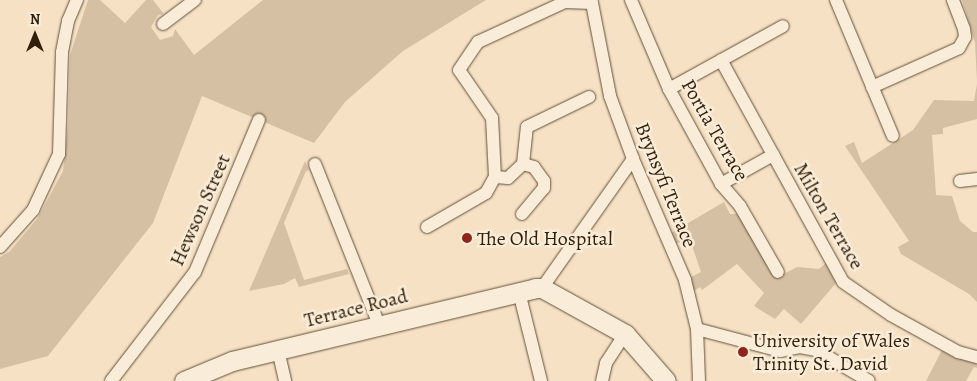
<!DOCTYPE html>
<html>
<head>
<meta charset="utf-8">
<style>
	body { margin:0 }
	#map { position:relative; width:977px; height:381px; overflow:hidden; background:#f6e1c4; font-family:Alegreya,serif }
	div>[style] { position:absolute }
	.green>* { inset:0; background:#d5c0a4 }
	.roads { filter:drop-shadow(0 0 1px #635038) drop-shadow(0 0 1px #635038) }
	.street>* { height:12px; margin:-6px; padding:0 6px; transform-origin:6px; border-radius:6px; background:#f9ecd9 }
	.secondary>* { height:19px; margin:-9.5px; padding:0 9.5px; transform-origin:9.5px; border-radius:9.5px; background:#f9ecd9 }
	.dots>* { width:14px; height:14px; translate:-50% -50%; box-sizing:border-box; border:2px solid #f9ecd9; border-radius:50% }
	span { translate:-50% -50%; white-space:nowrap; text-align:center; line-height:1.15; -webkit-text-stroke:5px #f9ecd9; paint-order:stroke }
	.street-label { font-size:20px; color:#321f09 }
	.poi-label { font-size:20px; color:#321f09 }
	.left { translate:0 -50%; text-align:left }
	.north { position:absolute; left:10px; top:10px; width:50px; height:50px; -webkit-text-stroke:4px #f9ecd9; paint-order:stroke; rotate:0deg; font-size:14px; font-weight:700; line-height:20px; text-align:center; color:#321f09 }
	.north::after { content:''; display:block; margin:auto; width:18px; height:22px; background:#321f09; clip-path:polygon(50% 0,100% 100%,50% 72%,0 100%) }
</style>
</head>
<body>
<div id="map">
	<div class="green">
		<i style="clip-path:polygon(88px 0,100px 0,125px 23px,146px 0,153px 0,164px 14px,158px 15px,151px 27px,160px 40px,173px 36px,175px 29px,194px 55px,263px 0,486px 0,403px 51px,345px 102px,314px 143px,202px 96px,153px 223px,48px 356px,0 369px,0 257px,9px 252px,37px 219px,63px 171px,68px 126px,70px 55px)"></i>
		<i style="clip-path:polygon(962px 0,977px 0,977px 81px,975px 43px)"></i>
		<i style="clip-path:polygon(977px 84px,977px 119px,943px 128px,943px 134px,932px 135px,936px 195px,952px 196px,960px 221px,973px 232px,977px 232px,977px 302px,969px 294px,901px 254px,898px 247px,909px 241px,845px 146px,854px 142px,862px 163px,913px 130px,934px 100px,974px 101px)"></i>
		<i style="clip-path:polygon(305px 161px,309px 170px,306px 171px,284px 223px,304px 280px,347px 269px,349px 274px,299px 287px,295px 278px,284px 284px,249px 291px)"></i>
		<i style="clip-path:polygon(724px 202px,730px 214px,741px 214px,776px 278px,797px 267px,819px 269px,826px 263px,836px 283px,801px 324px,784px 309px,775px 319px,754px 306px,764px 293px,737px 264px,702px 290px,700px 287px,691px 293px,687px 279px,701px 272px,689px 237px,676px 244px,671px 233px)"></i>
		<i style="clip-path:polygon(942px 350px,977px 364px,977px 368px,974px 367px,966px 381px,926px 381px)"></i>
	</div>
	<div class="roads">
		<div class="street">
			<i style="left:631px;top:0;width:97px;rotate:66.9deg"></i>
			<i style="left:669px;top:89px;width:108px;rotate:61.3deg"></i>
			<i style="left:721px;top:184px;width:29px;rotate:49deg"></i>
			<i style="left:740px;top:206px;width:76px;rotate:60.1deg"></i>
			<i style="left:836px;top:0;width:147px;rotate:67.3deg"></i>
			<i style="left:592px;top:3px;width:95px;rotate:79deg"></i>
			<i style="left:610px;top:96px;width:67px;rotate:69.9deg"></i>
			<i style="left:633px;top:159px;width:132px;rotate:66.7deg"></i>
			<i style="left:685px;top:280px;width:50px;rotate:76.2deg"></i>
			<i style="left:697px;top:329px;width:52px;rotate:87.8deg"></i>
			<i style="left:163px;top:24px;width:40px;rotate:-37deg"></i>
			<i style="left:721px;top:60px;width:253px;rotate:61.2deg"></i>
			<i style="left:843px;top:282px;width:58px;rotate:34.5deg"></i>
			<i style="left:891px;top:315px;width:77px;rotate:28.9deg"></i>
			<i style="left:958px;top:352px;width:20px;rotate:15deg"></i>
			<i style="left:872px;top:87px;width:95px;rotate:-24.1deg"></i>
			<i style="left:959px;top:48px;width:13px;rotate:-61deg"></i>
			<i style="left:965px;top:37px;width:8px;rotate:-97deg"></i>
			<i style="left:964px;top:29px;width:31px;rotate:-111deg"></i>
			<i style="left:669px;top:89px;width:130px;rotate:-28.9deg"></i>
			<i style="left:315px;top:164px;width:173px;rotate:68.3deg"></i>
			<i style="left:495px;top:177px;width:59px;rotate:-92.9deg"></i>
			<i style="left:492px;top:118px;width:58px;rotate:-124.5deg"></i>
			<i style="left:459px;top:70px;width:34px;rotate:-56deg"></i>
			<i style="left:478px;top:42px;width:96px;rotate:-24.7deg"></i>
			<i style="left:565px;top:2px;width:27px;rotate:2deg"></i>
			<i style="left:495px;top:177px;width:13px;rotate:4deg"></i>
			<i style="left:508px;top:178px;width:21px;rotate:-43deg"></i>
			<i style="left:523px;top:164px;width:37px;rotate:-84deg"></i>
			<i style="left:527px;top:127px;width:69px;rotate:-25.8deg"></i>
			<i style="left:960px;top:181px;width:17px;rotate:-7deg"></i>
			<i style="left:721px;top:184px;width:60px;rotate:-29.1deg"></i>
			<i style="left:522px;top:214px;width:34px;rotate:-50deg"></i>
			<i style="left:544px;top:188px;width:7px;rotate:-90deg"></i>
			<i style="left:544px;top:181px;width:17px;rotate:-126deg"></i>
			<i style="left:534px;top:167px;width:11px;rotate:-165deg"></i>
			<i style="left:427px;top:227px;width:68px;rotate:-30deg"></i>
			<i style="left:486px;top:193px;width:18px;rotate:-61deg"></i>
			<i style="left:0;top:247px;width:50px;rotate:-48.3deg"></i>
			<i style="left:33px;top:210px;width:62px;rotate:-65.1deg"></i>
			<i style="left:59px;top:154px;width:102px;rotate:-88.3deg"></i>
			<i style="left:62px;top:52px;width:32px;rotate:-79deg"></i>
			<i style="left:68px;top:21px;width:23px;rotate:-67deg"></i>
			<i style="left:542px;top:288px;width:158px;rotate:-54.8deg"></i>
			<i style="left:519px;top:292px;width:92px;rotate:76.1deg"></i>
			<i style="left:697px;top:329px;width:86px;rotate:14.8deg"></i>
			<i style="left:780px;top:351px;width:20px;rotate:-11deg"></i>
			<i style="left:800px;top:347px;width:16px;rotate:11deg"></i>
			<i style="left:816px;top:350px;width:61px;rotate:30.3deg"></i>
			<i style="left:278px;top:350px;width:32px;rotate:77deg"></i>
			<i style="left:111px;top:381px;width:138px;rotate:-52.4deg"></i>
			<i style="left:195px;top:272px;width:165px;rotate:-67.2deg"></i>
			<i style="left:602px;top:381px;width:18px;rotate:-77deg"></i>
			<i style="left:606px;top:363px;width:35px;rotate:-57deg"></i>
		</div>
		<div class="secondary">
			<i style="left:184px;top:381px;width:52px;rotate:-22.6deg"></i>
			<i style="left:232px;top:361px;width:312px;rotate:-13.5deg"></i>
			<i style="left:535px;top:288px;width:7px"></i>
			<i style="left:542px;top:288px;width:95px;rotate:29deg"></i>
			<i style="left:625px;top:334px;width:62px;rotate:48.9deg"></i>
		</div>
	</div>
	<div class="dots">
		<i style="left:467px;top:238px;background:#8f2418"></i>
		<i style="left:743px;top:352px;background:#8f2418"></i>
	</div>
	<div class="street-label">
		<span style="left:715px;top:130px;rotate:60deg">Portia Terrace</span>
		<span style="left:666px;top:185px;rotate:68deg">Brynsyfi Terrace</span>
		<span style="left:200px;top:210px;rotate:-66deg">Hewson Street</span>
		<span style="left:829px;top:216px;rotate:60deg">Milton Terrace</span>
		<span style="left:356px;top:308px;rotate:-14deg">Terrace Road</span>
	</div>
	<div class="poi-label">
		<span class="left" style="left:477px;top:238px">The Old Hospital</span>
		<span class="left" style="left:753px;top:352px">University of Wales<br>Trinity St. David</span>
	</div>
	<div class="north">N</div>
</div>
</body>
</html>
